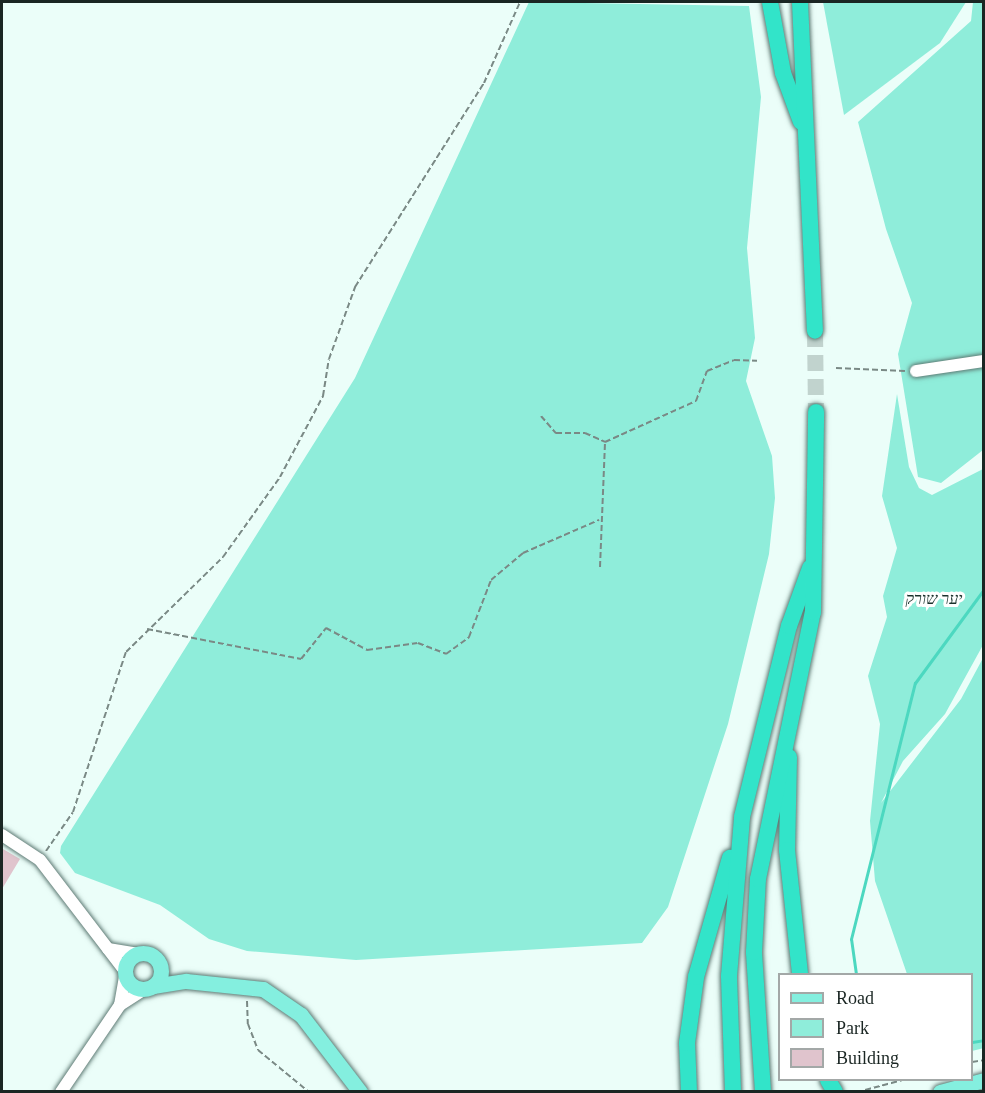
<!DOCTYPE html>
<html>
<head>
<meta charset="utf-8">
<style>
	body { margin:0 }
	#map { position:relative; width:985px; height:1093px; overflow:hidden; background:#ebfef9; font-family:"Times New Roman",Heebo,serif }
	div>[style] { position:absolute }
	.green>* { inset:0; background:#8fedda }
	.stream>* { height:3px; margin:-1.5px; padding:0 1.5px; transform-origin:1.5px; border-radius:1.5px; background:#4cd8c0 }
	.building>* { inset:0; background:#e0c4cd }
	.highway-tunnel>* { height:16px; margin-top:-8px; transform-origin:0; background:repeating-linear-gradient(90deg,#c1d3ce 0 16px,transparent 0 24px) }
	.path>* { height:2px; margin-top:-1px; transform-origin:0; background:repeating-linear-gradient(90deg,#7a8985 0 6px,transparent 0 9px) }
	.roads { filter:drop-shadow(0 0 2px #5f7b75) drop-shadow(0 0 2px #5f7b75) }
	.minor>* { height:12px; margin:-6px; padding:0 6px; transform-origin:6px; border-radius:6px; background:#fff }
	.major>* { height:15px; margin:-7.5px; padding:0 7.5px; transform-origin:7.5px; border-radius:7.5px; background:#84efdf }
	.major>.ring { margin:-7.5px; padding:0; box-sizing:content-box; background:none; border:15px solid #84efdf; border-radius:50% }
	.highway>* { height:16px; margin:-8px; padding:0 8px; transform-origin:8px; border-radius:8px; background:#32e4c9 }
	span { translate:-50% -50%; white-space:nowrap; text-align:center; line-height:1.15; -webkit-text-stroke:6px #fff; paint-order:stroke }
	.park-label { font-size:16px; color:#1a312c; font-style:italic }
	.frame { position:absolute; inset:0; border:3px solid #1a2623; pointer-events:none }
	.legend { position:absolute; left:778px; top:973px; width:195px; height:108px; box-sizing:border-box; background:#fff; border:2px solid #a3a8a7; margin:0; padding:8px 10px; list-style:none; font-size:18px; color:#1a2623 }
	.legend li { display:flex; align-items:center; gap:12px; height:30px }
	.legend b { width:30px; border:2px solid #a3a8a7 }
</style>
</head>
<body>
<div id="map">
	<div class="green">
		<i style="clip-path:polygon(529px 2px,749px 6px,761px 97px,747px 248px,755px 338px,746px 381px,772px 456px,775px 498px,769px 554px,728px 724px,668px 907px,642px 943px,356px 960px,247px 951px,209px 939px,160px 905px,75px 873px,60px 853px,61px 846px,355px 378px)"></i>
		<i style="clip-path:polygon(823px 2px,966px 2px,940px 43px,844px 115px)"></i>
		<i style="clip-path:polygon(973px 2px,983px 2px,983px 450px,941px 483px,918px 477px,898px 354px,912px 303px,886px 229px,858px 122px,971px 21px)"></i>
		<i style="clip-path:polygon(897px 394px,909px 467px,919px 488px,932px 495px,983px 469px,983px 645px,945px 714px,903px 761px,881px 803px,961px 699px,983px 658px,984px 1048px,972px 1051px,972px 974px,907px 974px,875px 881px,870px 821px,880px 724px,868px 676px,887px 617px,883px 596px,897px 548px,882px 496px)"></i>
	</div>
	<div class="stream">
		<i style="left:856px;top:974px;width:35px;rotate:-98deg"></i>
		<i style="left:851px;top:939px;width:264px;rotate:-76deg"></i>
		<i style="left:915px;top:683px;width:117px;rotate:-53.7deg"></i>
		<i style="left:972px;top:1042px;width:12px;rotate:-9deg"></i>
	</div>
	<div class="building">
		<i style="clip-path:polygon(3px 849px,20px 859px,2px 889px,2px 851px)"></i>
	</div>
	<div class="highway-tunnel">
		<i style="left:815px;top:331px;width:81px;rotate:89.3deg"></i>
	</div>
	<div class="path">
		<i style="left:836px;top:368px;width:69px;rotate:2.5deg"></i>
		<i style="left:541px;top:416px;width:23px;rotate:49deg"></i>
		<i style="left:556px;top:433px;width:29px"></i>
		<i style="left:585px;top:433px;width:22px;rotate:24deg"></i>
		<i style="left:600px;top:567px;width:125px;rotate:-87.7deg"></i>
		<i style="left:605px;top:442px;width:100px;rotate:-24.3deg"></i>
		<i style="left:696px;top:401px;width:32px;rotate:-70deg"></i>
		<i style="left:707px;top:371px;width:29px;rotate:-22deg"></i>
		<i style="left:734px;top:360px;width:23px;rotate:2deg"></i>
		<i style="left:147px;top:629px;width:157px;rotate:11deg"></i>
		<i style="left:301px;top:659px;width:40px;rotate:-51deg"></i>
		<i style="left:326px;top:628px;width:47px;rotate:28.2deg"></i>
		<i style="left:367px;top:650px;width:51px;rotate:-7.8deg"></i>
		<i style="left:418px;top:643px;width:30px;rotate:21deg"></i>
		<i style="left:446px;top:654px;width:29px;rotate:-36deg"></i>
		<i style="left:469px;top:637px;width:61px;rotate:-68.9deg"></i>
		<i style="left:491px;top:580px;width:42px;rotate:-40.2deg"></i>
		<i style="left:523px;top:553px;width:83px;rotate:-23.5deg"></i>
		<i style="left:46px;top:851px;width:47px;rotate:-55.3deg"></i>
		<i style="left:73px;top:812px;width:169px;rotate:-71.7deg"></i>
		<i style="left:126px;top:652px;width:136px;rotate:-44.4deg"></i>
		<i style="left:223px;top:557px;width:98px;rotate:-54.5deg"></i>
		<i style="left:280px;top:477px;width:92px;rotate:-62deg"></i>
		<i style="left:323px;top:396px;width:37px;rotate:-81deg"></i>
		<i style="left:329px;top:359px;width:77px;rotate:-70.1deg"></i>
		<i style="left:355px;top:287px;width:241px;rotate:-57.7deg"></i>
		<i style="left:484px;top:83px;width:89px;rotate:-66deg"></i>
		<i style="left:247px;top:1001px;width:23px;rotate:88deg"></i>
		<i style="left:248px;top:1024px;width:28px;rotate:69deg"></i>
		<i style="left:258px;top:1050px;width:66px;rotate:39.5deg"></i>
		<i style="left:972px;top:1062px;width:12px;rotate:-9deg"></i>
		<i style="left:865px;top:1090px;width:38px;rotate:-15deg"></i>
	</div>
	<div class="roads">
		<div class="minor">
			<i style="left:916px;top:371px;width:69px;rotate:-8.4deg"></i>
			<i style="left:2px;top:835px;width:45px;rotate:33.3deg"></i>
			<i style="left:40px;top:860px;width:140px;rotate:52.6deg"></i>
			<i style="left:108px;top:949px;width:31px;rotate:9deg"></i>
			<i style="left:120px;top:1005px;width:30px;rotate:-33deg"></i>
			<i style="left:61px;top:1092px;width:105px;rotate:-55.9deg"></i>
			<i style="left:120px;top:1005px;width:29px;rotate:-80deg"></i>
		</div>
		<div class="major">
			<i class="ring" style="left:125px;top:953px;width:21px;height:21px"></i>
			<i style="left:153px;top:986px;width:33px;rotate:-9deg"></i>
			<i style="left:186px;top:981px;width:77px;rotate:5.9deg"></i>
			<i style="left:263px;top:989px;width:46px;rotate:34.4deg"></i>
			<i style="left:301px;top:1015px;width:97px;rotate:52.5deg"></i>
			<i style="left:940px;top:1092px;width:46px;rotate:-15.3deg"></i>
		</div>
		<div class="highway">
			<i style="left:770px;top:2px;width:72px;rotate:79.6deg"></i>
			<i style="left:783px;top:73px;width:52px;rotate:69.8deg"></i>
			<i style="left:800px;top:2px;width:329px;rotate:87.4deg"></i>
			<i style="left:789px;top:757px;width:93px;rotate:91.2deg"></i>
			<i style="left:787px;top:850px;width:125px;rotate:84deg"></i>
			<i style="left:828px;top:1080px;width:14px;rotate:60deg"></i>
			<i style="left:689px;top:1092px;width:49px;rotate:-92.3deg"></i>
			<i style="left:687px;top:1043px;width:67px;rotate:-82.2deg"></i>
			<i style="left:696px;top:977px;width:124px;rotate:-74.1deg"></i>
			<i style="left:733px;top:1092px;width:116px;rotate:-92deg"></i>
			<i style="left:729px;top:976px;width:160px;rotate:-85.3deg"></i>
			<i style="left:742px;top:817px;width:197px;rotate:-76.2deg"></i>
			<i style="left:789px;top:626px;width:62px;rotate:-70.1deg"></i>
			<i style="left:763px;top:1092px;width:140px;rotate:-93.7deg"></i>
			<i style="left:754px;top:952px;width:73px;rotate:-86.9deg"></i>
			<i style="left:758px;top:879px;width:273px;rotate:-78.4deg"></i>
			<i style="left:813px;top:612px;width:200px;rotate:-89.1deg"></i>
		</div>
	</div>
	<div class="park-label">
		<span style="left:934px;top:599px">יער שורק</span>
	</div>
	<div class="frame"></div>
	<ul class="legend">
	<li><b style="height:8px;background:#84efdf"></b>Road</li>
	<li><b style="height:16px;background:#8fedda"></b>Park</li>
	<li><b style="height:16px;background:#e0c4cd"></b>Building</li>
	</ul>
</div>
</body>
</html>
